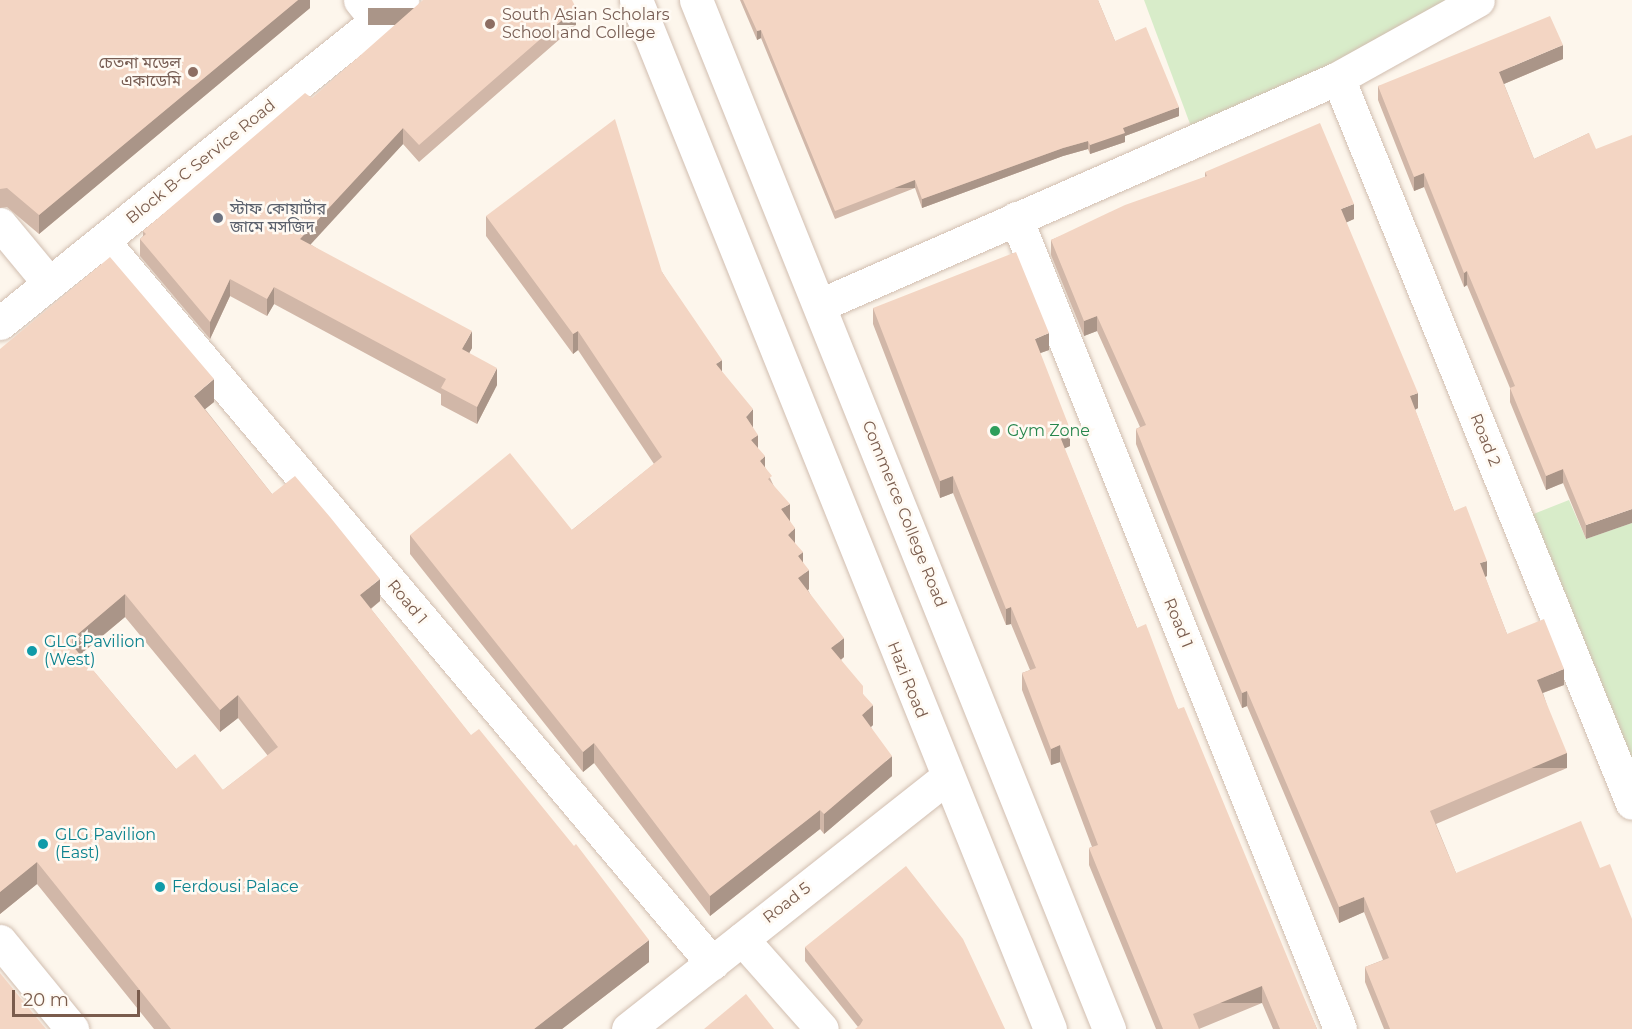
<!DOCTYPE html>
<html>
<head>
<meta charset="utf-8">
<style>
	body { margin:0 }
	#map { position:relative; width:1632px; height:1029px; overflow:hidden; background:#fdf6ec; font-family:Montserrat,"Noto Sans Bengali",sans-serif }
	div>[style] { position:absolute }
	.green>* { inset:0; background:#d8ecc9 }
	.roads { filter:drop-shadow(0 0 2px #d1beb0) drop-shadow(0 0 2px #d1beb0) }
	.minor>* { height:33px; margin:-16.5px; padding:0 16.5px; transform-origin:16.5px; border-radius:16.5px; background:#fff }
	.wall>* { inset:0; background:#d1b7a8 }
	.shaded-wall>* { inset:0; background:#aa9588; transform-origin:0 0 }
	.building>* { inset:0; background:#f3d5c3 }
	.dots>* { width:16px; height:16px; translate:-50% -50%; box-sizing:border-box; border:3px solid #fffaf3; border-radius:50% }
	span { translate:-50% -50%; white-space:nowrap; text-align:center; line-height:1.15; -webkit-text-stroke:5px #fffaf3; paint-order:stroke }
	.education-label { font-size:16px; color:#785e54 }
	.left { translate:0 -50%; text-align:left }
	.right { translate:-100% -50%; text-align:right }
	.street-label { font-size:16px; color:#7a5c4d }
	.worship-label { font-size:16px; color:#5b616d }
	.leisure-label { font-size:16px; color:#27864d }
	.culture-label { font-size:16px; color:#0d838f }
	.scale { position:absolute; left:12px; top:990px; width:128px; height:27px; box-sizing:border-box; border:3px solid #7a5c4d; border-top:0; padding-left:8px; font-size:18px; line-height:21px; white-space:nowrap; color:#7a5c4d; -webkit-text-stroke:4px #fffaf3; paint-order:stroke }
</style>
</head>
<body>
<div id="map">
	<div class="green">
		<i style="clip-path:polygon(1144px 0,1478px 0,1196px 140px)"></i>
		<i style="clip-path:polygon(1569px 500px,1586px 539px,1632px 523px,1632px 776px,1531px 515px)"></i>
	</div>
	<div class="roads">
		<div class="minor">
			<i style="left:360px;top:0;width:27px;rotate:51deg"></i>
			<i style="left:636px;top:0;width:1109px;rotate:68.08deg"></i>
			<i style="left:696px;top:0;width:1109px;rotate:68.13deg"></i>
			<i style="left:1338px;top:78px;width:782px;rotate:67.93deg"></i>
			<i style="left:1016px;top:218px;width:873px;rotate:68.22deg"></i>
			<i style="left:0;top:224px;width:77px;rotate:50.3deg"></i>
			<i style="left:103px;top:241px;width:945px;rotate:49.85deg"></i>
			<i style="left:820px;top:305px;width:566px;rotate:-23.66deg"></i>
			<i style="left:1338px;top:78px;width:160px;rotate:-29.1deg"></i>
			<i style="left:0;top:323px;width:516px;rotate:-38.78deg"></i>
			<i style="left:742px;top:939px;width:120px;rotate:48.4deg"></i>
			<i style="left:0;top:941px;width:114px;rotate:50.7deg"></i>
			<i style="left:628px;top:1029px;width:405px;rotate:-38.3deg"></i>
		</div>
	</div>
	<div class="wall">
		<i style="clip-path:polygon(0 0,310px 0,310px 8px,39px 234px,7px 207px,0 208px)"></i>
		<i style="clip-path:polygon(740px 0,1098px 0,1115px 41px,1179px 116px,1125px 136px,1125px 142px,1090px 154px,1088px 149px,1063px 156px,922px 208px,915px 188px,835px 219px,761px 38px,757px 40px)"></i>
		<i style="clip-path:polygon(576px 25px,419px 162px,403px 144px,310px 244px,472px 348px,469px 353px,497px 385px,477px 424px,441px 405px,441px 394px,274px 304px,267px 316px,230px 296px,210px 339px,140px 256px,140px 239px,143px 236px,143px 231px,312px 98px)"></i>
		<i style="clip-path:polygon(1563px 59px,1504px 84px,1534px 159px,1589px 133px,1586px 539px,1563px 483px,1546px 490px,1510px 402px,1510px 388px,1467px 285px,1464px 287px,1424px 187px,1414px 191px,1378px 100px,1378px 86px)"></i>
		<i style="clip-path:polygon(1205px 172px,1354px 219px,1346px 222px,1418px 408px,1415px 410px,1454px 511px,1487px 576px,1485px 577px,1507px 634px,1564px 685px,1543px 693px,1567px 768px,1436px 824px,1456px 873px,1632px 1029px,1384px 1029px,1365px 982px,1365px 967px,1383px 960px,1364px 912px,1339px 923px,1247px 706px,1242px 708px,1205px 618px,1136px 444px,1136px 429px,1140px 427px,1097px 331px,1084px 336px,1051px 255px,1051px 240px,1205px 177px)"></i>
		<i style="clip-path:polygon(486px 216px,662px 272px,722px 372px,753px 428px,758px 449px,765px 467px,790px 521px,795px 544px,803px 562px,809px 589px,808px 590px,844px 657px,841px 660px,863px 694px,873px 725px,871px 727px,892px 776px,824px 834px,820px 829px,710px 916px,594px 763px,583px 772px,410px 554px,410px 535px,572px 530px,654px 464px,578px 350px,573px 354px,486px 236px)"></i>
		<i style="clip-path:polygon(873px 308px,1049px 350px,1040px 353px,1070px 446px,1064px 448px,1137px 628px,1178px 709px,1317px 1029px,1273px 1029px,1262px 1003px,1199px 1029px,1156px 1029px,1089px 865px,1089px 848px,1092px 847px,1060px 762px,1051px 765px,1022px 690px,1022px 673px,1030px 670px,1011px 624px,1006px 625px,953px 493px,940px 498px,873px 324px)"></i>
		<i style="clip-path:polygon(evenodd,0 349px,214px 402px,205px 409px,272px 494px,380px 601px,371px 609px,649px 962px,562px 1029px,154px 1029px,37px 884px,0 914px,0 349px,125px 617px,220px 732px,238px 718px,268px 756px,223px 790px,176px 769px,80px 655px,125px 617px)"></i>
		<i style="clip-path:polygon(805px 947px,1005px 1029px,858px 1027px,805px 961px)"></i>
	</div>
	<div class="shaded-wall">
		<i style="clip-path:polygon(298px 0,310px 0,310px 8px,39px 234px,39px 215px)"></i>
		<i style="left:576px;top:8px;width:17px;height:208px;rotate:90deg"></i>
		<i style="clip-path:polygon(761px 30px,761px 38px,757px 40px,757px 31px)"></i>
		<i style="clip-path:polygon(1563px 45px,1563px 59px,1499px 86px,1499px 72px)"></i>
		<i style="clip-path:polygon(1179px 107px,1179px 116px,1125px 136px,1125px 142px,1090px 154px,1090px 145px,1123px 128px)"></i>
		<i style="clip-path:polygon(403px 128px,403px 144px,300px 256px,300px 239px)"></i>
		<i style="clip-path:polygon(1088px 141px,1088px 149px,1063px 156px,922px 208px,922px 199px,1063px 148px)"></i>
		<i style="clip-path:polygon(1424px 173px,1424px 187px,1414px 191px,1414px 177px)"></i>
		<i style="left:915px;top:180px;width:8px;height:86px;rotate:90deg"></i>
		<i style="clip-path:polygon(1354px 204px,1354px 219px,1341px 225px,1341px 209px)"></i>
		<i style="clip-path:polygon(1467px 271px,1467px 285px,1464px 287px,1464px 273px)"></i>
		<i style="clip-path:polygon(230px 279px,230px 296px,210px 339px,210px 322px)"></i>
		<i style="clip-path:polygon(274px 287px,274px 304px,267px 316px,267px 299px)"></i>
		<i style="clip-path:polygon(1097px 316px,1097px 331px,1084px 336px,1084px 321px)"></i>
		<i style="clip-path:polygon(472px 331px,472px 348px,462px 366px,462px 349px)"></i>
		<i style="clip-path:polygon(578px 331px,578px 350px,573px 354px,573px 334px)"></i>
		<i style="clip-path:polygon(1049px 333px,1049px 350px,1035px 355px,1035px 339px)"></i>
		<i style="clip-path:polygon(722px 360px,722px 380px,716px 364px)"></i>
		<i style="clip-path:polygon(497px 368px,497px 385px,477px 424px,477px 407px)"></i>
		<i style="clip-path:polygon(214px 379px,214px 402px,194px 418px,194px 396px)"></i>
		<i style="clip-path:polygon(1418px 393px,1418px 408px,1410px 412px,1410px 396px)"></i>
		<i style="clip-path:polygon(753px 409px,753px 428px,746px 417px)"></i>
		<i style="clip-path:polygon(1070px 429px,1070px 446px,1059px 451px,1059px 434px)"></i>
		<i style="clip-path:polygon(758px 435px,758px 454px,751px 440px)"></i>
		<i style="clip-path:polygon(765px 456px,765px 476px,760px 461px)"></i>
		<i style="clip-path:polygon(1563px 469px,1563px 483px,1546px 490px,1546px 476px)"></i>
		<i style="clip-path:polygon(953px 476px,953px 493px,940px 498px,940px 481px)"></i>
		<i style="clip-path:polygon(790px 504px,790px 524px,781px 509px)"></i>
		<i style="clip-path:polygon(1632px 509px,1632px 523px,1586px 539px,1586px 525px)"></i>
		<i style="clip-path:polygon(795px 528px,795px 547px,788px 535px)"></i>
		<i style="clip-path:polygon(803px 552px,803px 572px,798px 556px)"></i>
		<i style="clip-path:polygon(1487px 561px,1487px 576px,1480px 579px,1480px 563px)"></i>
		<i style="clip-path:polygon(809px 570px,809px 589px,798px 598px,798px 578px)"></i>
		<i style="clip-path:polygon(380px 579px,380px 601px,360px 617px,360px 595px)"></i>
		<i style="clip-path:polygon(125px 594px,125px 617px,72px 661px,72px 639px)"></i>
		<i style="clip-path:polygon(1011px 607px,1011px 624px,1006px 625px,1006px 609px)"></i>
		<i style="clip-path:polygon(844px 638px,844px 657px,831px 667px,831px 648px)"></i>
		<i style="clip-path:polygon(1564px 669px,1564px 685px,1537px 695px,1537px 680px)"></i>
		<i style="clip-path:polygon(1247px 691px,1247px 706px,1242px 708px,1242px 693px)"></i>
		<i style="clip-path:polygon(238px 695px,238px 718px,220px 732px,220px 710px)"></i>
		<i style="clip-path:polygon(873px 705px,873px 725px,862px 735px,862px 715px)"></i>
		<i style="clip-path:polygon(594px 743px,594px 763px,583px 772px,583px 752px)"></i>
		<i style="clip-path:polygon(1060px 745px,1060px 762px,1051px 765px,1051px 749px)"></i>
		<i style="left:1567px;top:753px;width:15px;height:149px;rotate:90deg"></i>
		<i style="clip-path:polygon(892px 756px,892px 776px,824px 834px,824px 814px)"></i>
		<i style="clip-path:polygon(820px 810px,820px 829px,710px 916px,710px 896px)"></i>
		<i style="clip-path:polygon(37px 862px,37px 884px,0 914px,0 892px)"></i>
		<i style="clip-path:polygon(1364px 897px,1364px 912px,1339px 923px,1339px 907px)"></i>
		<i style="clip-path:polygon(649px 940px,649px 962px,562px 1029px,534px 1029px)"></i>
		<i style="left:1262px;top:986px;width:17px;height:74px;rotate:90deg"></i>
	</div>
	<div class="building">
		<i style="clip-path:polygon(0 0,298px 0,39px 215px,7px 188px,0 189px)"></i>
		<i style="clip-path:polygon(423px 0,572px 0,576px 8px,419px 145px,403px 128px,300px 239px,472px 331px,462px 349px,497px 368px,477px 407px,441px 388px,446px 379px,274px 287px,267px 299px,230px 279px,210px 322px,140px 239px,146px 234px,143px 231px,305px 93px,312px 98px)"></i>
		<i style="clip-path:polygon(743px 0,1098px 0,1115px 41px,1146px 27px,1179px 107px,1123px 128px,1125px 133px,1090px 145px,1088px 141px,1063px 148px,922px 199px,915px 180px,835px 211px,761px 30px,757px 31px)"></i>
		<i style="clip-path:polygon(1550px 16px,1563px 45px,1499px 72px,1534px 159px,1589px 133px,1596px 149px,1632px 135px,1632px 509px,1586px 525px,1563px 469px,1546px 476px,1510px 388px,1515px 386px,1467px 271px,1464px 273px,1424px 173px,1414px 177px,1378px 86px)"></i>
		<i style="clip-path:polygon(615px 119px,662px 272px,722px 360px,716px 364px,753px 409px,746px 417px,758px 435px,751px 440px,765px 456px,760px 461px,772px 476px,768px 479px,790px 504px,781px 509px,795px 528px,788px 535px,803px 552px,798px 556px,809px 570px,798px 578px,844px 638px,831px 648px,863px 686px,863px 694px,873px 705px,862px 715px,892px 756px,824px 814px,820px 810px,710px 896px,594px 743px,583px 752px,410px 535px,510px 453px,572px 530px,662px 457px,578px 331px,573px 334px,486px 216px)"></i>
		<i style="clip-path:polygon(1320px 123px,1354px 204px,1341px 209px,1418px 393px,1410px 396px,1454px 511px,1466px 506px,1487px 561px,1480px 563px,1507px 634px,1544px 619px,1564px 669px,1537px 680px,1567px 753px,1430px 811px,1456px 873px,1581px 821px,1600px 868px,1610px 864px,1632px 919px,1632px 1029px,1390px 1029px,1365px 967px,1389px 958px,1364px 897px,1339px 907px,1247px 691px,1242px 693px,1205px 602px,1136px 429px,1146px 425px,1097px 316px,1084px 321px,1051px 240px,1125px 205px,1207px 176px,1205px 172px)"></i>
		<i style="clip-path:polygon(1016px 252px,1049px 333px,1035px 339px,1070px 429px,1059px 434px,1137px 628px,1146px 624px,1178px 709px,1184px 707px,1317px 1029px,1280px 1029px,1262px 986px,1193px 1014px,1199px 1029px,1163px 1029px,1089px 848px,1098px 845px,1060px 745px,1051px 749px,1022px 673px,1036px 668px,1011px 607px,1006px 609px,953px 476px,940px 481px,873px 308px)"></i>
		<i style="clip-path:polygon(evenodd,110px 257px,214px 379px,194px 396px,272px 494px,295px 476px,330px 517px,380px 579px,360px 595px,471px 735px,479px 729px,574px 846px,576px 844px,649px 940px,534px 1029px,171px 1029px,37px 862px,0 892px,0 349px,110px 257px,125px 594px,220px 710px,238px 695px,278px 747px,223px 790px,195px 754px,176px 769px,72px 645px,72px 639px,125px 594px)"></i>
		<i style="clip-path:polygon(906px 866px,963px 939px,1005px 1029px,855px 1029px,860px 1025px,863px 1020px,805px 947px)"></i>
		<i style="clip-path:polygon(0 973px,46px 1029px,0 1029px)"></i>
		<i style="clip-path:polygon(746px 994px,774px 1029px,704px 1029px)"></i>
	</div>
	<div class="dots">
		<i style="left:490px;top:24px;background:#8d6e63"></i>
		<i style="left:193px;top:72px;background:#8d6e63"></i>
		<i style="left:218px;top:218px;background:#6b7280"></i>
		<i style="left:995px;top:431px;background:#2e9e5b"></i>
		<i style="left:32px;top:651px;background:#0f9aa8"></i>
		<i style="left:43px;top:844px;background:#0f9aa8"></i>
		<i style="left:160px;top:887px;background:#0f9aa8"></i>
	</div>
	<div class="education-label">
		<span class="left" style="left:502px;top:24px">South Asian Scholars<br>School and College</span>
		<span class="right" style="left:181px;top:72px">চেতনা মডেল<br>একাডেমি</span>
	</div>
	<div class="street-label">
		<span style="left:201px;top:162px;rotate:-39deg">Block B-C Service Road</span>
		<span style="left:1485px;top:440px;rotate:68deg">Road 2</span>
		<span style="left:904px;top:514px;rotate:68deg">Commerce College Road</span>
		<span style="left:407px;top:602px;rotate:50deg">Road 1</span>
		<span style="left:1178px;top:623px;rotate:68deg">Road 1</span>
		<span style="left:907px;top:680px;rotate:68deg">Hazi Road</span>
		<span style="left:787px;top:903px;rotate:-38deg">Road 5</span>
	</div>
	<div class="worship-label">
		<span class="left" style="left:230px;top:218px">স্টাফ কোয়ার্টার<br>জামে মসজিদ</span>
	</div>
	<div class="leisure-label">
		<span class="left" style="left:1007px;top:431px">Gym Zone</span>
	</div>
	<div class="culture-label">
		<span class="left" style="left:44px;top:651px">GLG Pavilion<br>(West)</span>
		<span class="left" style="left:55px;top:844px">GLG Pavilion<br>(East)</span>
		<span class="left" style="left:172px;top:887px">Ferdousi Palace</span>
	</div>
	<div class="scale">20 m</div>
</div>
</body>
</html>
